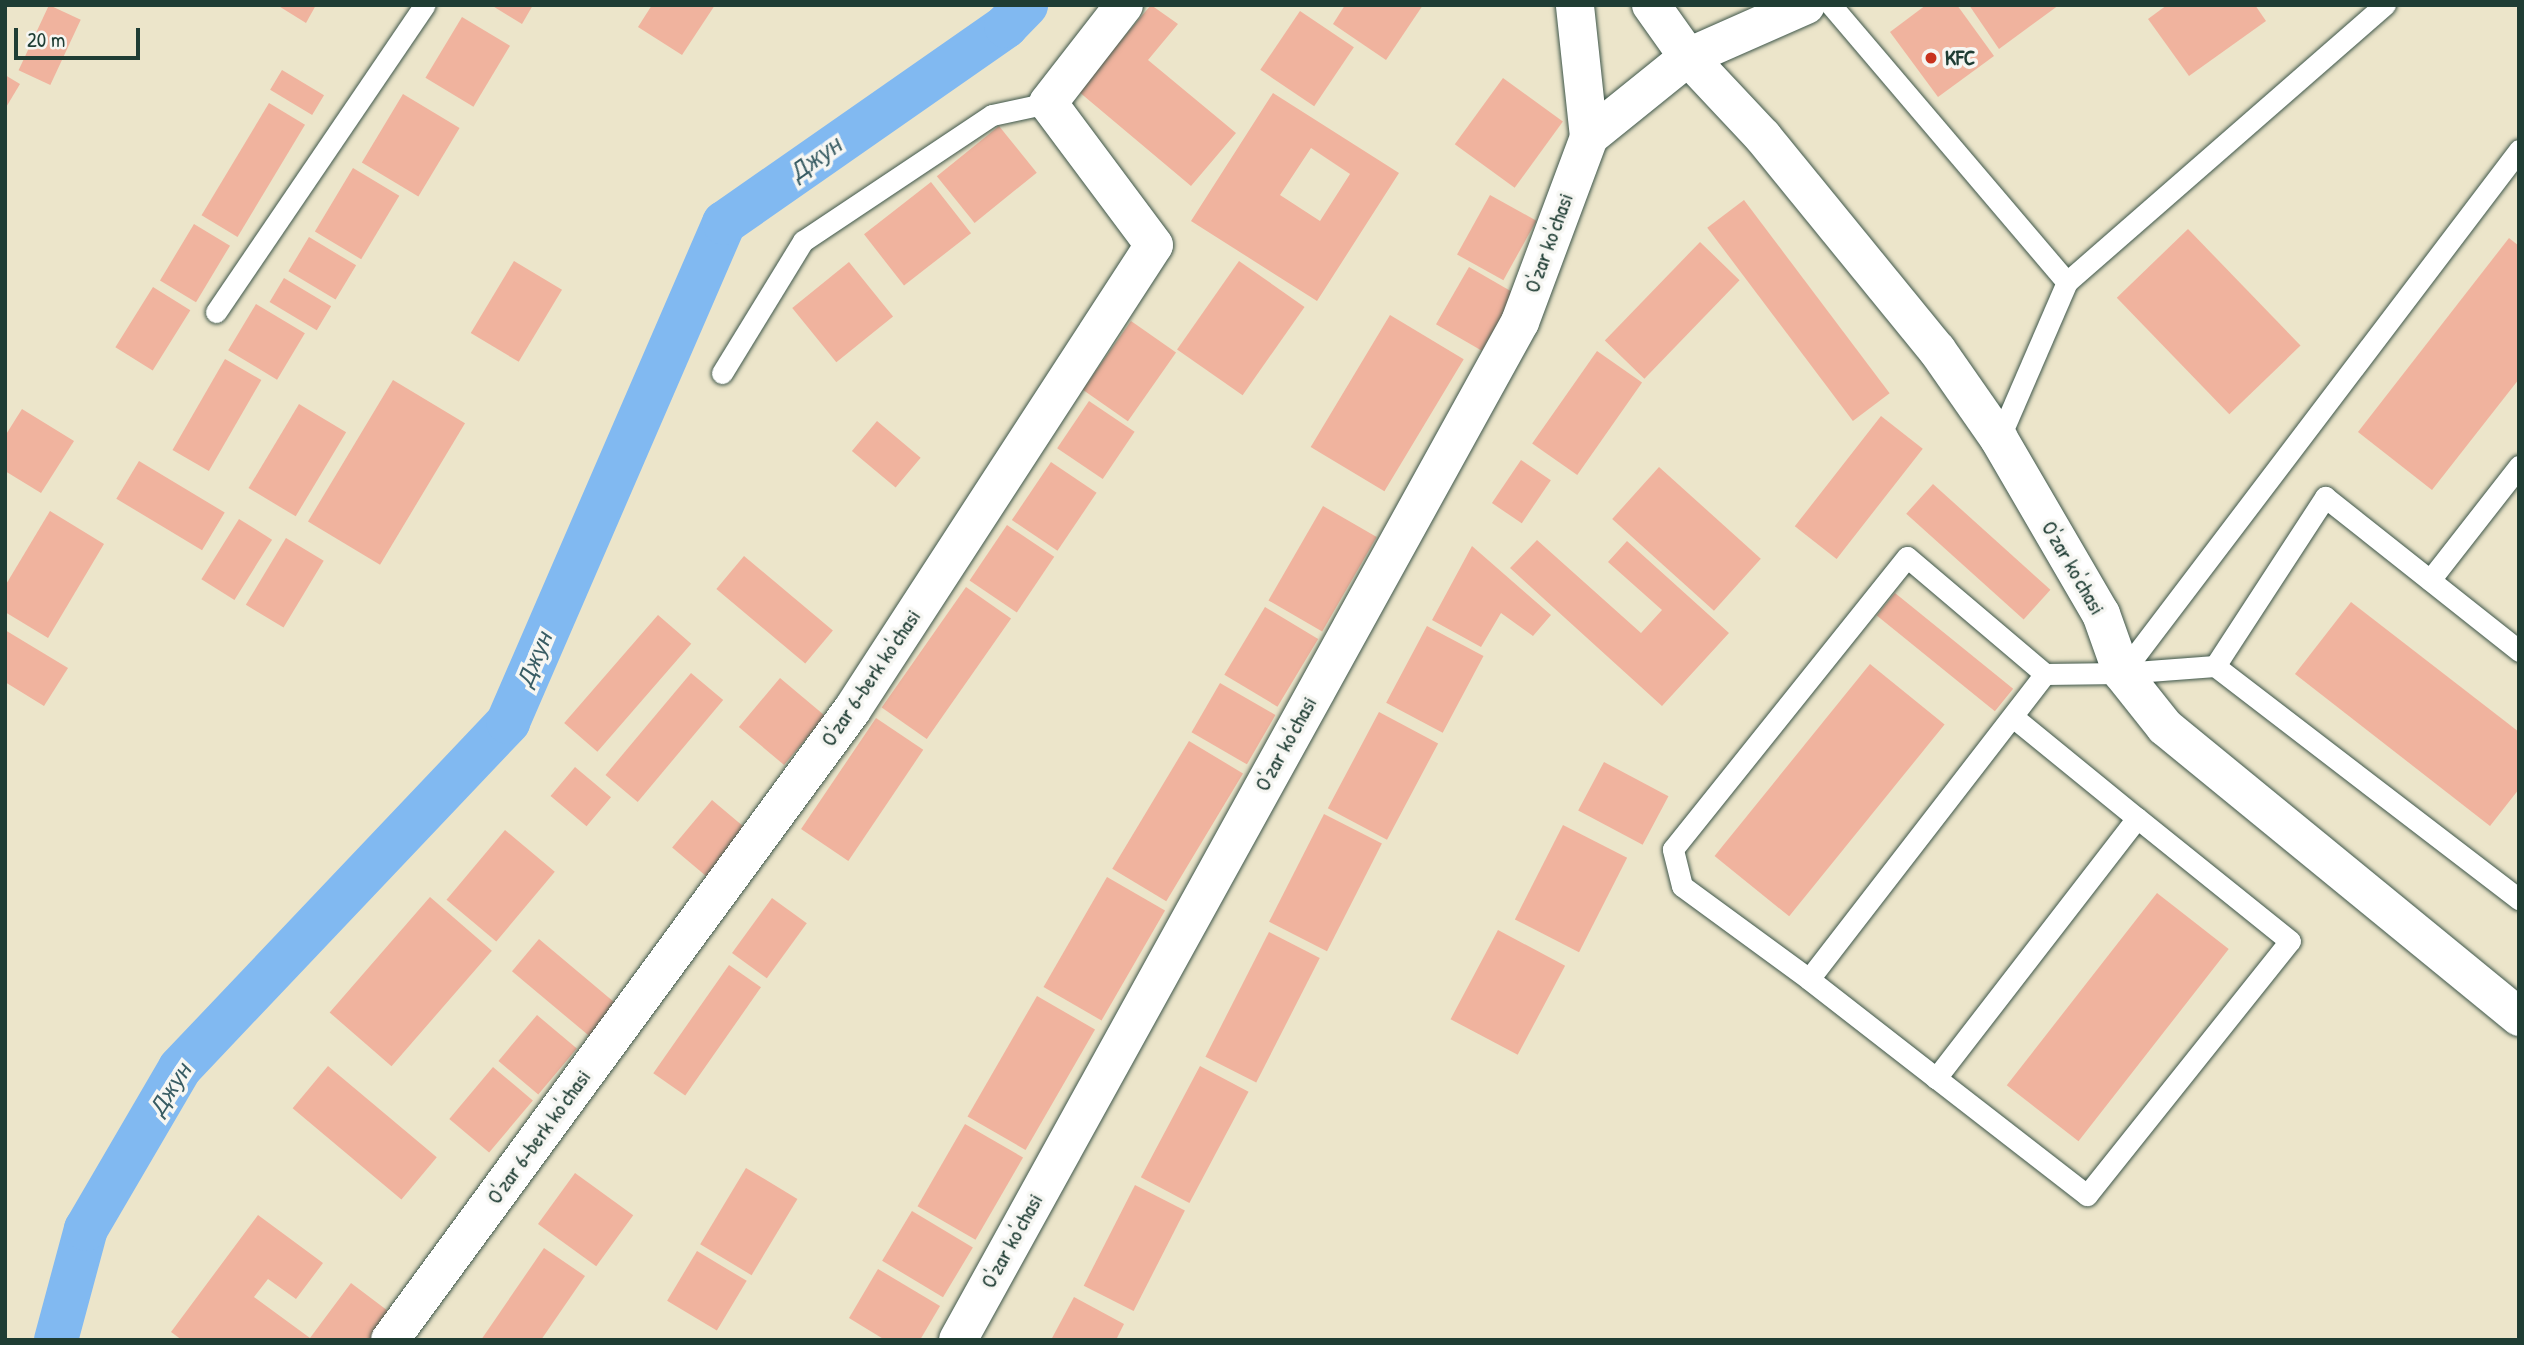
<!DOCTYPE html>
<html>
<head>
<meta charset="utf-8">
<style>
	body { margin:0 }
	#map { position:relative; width:2524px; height:1345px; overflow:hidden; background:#ece5ca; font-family:"Patrick Hand",sans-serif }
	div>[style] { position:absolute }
	.canal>* { height:44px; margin:-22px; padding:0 22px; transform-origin:22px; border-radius:22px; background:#81b9f1 }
	.building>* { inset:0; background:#f0b39e; transform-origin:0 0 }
	.roads { filter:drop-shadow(0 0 2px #3e564a) drop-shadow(0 0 2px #3e564a) }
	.lane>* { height:21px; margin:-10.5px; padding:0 10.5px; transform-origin:10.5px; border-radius:10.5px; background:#fff }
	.street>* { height:38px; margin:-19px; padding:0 19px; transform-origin:19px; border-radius:19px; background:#fff }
	.dots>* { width:19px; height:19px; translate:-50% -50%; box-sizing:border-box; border:4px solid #f6f6f2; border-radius:50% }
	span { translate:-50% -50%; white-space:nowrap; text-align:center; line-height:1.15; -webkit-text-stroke:7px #f6f6f2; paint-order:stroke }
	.poi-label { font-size:21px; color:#1f3d34; font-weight:700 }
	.left { translate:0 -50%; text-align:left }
	.street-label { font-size:21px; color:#1f3d34 }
	.water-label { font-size:23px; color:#385c63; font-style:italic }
	.frame { position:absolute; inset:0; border:7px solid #1f3d34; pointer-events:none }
	.scale { position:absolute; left:14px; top:28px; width:126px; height:32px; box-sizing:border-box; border:4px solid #1f3d34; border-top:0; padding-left:9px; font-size:21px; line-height:24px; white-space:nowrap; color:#1f3d34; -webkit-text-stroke:5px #f6f6f2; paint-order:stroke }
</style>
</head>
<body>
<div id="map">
	<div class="canal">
		<i style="left:56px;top:1340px;width:115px;rotate:-74.9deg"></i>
		<i style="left:86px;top:1229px;width:186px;rotate:-59.7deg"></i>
		<i style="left:180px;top:1068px;width:477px;rotate:-46.5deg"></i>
		<i style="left:508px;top:722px;width:544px;rotate:-66.59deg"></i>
		<i style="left:724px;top:223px;width:344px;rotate:-34.9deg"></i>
		<i style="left:1006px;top:26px;width:29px;rotate:-46deg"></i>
	</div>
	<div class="building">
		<i style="left:49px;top:5px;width:35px;height:72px;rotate:25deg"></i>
		<i style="clip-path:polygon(277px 5px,316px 5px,306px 23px)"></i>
		<i style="clip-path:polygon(491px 5px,533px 5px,522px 24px)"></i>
		<i style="clip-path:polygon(652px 5px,715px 5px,682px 55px,638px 27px)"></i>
		<i style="clip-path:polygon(1151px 5px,1178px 24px,1148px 60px,1236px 133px,1191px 186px,1078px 91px)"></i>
		<i style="clip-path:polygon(1345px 5px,1423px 5px,1386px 60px,1333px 24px)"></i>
		<i style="clip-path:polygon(1926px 5px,1957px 5px,1994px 56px,1938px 97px,1890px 32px)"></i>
		<i style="clip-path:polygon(1969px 5px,2059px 5px,1999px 49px)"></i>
		<i style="clip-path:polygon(2167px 5px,2255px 5px,2266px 21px,2189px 76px,2148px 19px)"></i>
		<i style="left:1300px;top:11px;width:65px;height:71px;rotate:34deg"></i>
		<i style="left:462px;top:17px;width:56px;height:71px;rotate:31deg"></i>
		<i style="left:282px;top:70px;width:49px;height:23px;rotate:31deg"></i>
		<i style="clip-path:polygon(5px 75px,20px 84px,5px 109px)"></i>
		<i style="left:1503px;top:78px;width:74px;height:82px;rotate:36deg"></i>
		<i style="clip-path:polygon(evenodd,1273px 93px,1399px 173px,1317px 301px,1191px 221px,1273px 93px,1311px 148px,1350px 174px,1320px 221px,1280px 195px,1311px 148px)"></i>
		<i style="left:403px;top:94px;width:66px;height:80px;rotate:31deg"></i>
		<i style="left:269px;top:103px;width:42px;height:131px;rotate:31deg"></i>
		<i style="left:999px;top:126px;width:60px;height:80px;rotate:51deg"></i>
		<i style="left:353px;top:168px;width:54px;height:74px;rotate:31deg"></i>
		<i style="left:931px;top:182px;width:65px;height:85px;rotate:52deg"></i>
		<i style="left:1490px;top:195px;width:53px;height:68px;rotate:29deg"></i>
		<i style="left:1744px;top:200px;width:242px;height:46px;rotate:53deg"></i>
		<i style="left:194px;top:224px;width:42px;height:66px;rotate:31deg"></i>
		<i style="left:2188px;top:229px;width:162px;height:99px;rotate:46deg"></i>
		<i style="left:309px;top:237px;width:55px;height:40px;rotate:31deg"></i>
		<i style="clip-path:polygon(2509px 238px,2519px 246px,2519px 379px,2432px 490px,2358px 432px)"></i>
		<i style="left:1700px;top:242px;width:55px;height:137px;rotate:44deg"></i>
		<i style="left:514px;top:261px;width:56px;height:84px;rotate:31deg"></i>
		<i style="left:1239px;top:261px;width:80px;height:108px;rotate:35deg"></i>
		<i style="left:849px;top:262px;width:70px;height:73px;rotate:51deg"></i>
		<i style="left:1469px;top:267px;width:53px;height:66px;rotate:30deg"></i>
		<i style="left:284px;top:278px;width:55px;height:28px;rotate:31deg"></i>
		<i style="left:153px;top:287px;width:44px;height:71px;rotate:32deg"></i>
		<i style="left:256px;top:304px;width:57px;height:54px;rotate:31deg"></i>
		<i style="left:1390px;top:315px;width:86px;height:154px;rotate:31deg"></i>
		<i style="left:1131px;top:321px;width:55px;height:84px;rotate:35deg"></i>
		<i style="left:1597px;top:351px;width:55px;height:113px;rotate:35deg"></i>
		<i style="left:225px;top:359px;width:42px;height:105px;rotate:30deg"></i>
		<i style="left:393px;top:380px;width:84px;height:165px;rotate:31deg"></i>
		<i style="left:1089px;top:401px;width:55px;height:57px;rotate:34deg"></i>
		<i style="left:299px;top:404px;width:55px;height:98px;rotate:31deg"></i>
		<i style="clip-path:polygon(22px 409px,74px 441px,41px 493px,5px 471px,5px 436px)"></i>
		<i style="left:1881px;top:416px;width:53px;height:140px;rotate:38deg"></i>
		<i style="left:877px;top:421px;width:57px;height:39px;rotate:40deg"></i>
		<i style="left:1521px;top:460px;width:36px;height:52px;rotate:34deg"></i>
		<i style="left:139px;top:461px;width:100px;height:44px;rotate:31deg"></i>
		<i style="left:1051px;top:462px;width:55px;height:70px;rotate:34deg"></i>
		<i style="left:1659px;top:467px;width:137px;height:70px;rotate:42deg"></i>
		<i style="left:1933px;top:484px;width:158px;height:40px;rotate:42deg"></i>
		<i style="left:1323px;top:506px;width:62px;height:109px;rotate:30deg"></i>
		<i style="clip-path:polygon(50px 511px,104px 544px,48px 638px,5px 612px,5px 586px)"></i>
		<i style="left:239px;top:519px;width:39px;height:71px;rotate:32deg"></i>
		<i style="left:1007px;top:525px;width:57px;height:67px;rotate:34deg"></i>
		<i style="left:286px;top:538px;width:44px;height:78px;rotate:31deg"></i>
		<i style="clip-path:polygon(1537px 540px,1641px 633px,1662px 610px,1608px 562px,1627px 541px,1729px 633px,1662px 706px,1510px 568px)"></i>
		<i style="clip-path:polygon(1472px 546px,1551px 615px,1533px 636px,1501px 613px,1481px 647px,1432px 620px)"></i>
		<i style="left:744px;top:556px;width:116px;height:43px;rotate:40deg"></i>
		<i style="left:966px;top:587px;width:55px;height:147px;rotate:35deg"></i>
		<i style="left:1895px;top:593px;width:152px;height:29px;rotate:39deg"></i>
		<i style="clip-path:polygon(2351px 602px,2519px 732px,2519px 789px,2490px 826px,2295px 674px)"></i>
		<i style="left:1265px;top:607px;width:62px;height:79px;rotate:31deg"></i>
		<i style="left:658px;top:615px;width:44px;height:143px;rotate:41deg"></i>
		<i style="left:1427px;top:626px;width:64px;height:87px;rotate:28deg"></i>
		<i style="clip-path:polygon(5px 630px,68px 668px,44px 706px,5px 682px)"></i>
		<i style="left:1870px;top:664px;width:96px;height:247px;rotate:39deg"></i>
		<i style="left:691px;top:673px;width:42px;height:133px;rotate:40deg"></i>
		<i style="left:780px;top:678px;width:59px;height:64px;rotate:40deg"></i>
		<i style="left:1220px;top:683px;width:64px;height:57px;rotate:30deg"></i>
		<i style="left:1379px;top:712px;width:67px;height:109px;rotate:28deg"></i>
		<i style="left:876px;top:718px;width:57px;height:134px;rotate:34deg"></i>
		<i style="left:1189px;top:741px;width:63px;height:149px;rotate:31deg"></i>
		<i style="left:1604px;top:762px;width:73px;height:55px;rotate:28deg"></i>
		<i style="left:575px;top:767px;width:47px;height:38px;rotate:40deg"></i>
		<i style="left:712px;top:800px;width:45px;height:62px;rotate:40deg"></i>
		<i style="left:1324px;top:814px;width:65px;height:121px;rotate:27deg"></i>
		<i style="left:1563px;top:825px;width:72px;height:106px;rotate:27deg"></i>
		<i style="left:505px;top:830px;width:65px;height:91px;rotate:40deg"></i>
		<i style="left:1107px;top:877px;width:67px;height:127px;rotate:30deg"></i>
		<i style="left:2157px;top:893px;width:91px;height:244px;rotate:38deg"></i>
		<i style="left:430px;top:897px;width:82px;height:153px;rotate:41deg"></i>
		<i style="left:772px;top:898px;width:43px;height:68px;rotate:36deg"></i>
		<i style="left:1498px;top:930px;width:76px;height:101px;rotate:28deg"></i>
		<i style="left:1269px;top:932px;width:57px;height:140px;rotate:27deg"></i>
		<i style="left:539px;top:939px;width:108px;height:42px;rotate:40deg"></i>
		<i style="left:729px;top:965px;width:39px;height:132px;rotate:35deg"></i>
		<i style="left:1037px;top:996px;width:67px;height:139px;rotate:30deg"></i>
		<i style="left:537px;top:1015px;width:52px;height:60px;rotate:40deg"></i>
		<i style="left:328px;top:1066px;width:142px;height:55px;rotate:40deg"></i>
		<i style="left:1200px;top:1066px;width:55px;height:126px;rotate:28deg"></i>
		<i style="left:493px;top:1067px;width:52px;height:68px;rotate:40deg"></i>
		<i style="left:965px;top:1124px;width:67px;height:95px;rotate:30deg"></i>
		<i style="left:746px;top:1168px;width:60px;height:89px;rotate:31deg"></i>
		<i style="left:575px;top:1173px;width:72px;height:63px;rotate:36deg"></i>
		<i style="left:1135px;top:1185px;width:56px;height:113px;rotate:27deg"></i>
		<i style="left:912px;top:1211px;width:71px;height:58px;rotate:31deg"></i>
		<i style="clip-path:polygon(258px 1215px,323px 1263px,296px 1299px,268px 1279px,254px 1297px,310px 1338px,351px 1283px,392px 1314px,373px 1340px,182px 1340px,171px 1332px)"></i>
		<i style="clip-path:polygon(544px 1248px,585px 1276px,541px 1340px,481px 1340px)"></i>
		<i style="left:697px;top:1251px;width:58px;height:58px;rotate:31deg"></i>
		<i style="clip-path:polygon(878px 1269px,940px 1306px,920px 1340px,885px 1340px,849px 1318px)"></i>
		<i style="clip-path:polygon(1074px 1297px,1124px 1324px,1116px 1340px,1051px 1340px)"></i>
	</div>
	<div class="roads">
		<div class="lane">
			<i style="left:1831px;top:5px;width:364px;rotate:49.6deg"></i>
			<i style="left:2519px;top:150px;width:657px;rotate:127.2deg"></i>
			<i style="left:2122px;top:673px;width:93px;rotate:-4.3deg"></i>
			<i style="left:2215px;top:666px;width:383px;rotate:37.5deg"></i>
			<i style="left:216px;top:312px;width:371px;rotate:-55.8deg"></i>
			<i style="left:722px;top:373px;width:155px;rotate:-58.5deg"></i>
			<i style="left:803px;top:241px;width:227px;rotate:-33.7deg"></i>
			<i style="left:992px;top:115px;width:57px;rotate:-12.1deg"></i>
			<i style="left:1999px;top:439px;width:171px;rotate:-66.6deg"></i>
			<i style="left:2067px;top:282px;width:422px;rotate:-41.1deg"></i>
			<i style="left:2430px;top:580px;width:145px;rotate:-52deg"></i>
			<i style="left:2215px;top:666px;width:202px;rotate:-56.9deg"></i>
			<i style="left:2325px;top:497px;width:248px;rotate:38.4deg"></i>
			<i style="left:2013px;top:717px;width:160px;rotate:39.2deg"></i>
			<i style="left:2137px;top:818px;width:329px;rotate:127.7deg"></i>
			<i style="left:1936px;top:1078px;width:161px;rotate:-142.1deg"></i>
			<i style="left:1809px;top:979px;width:386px;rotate:-52.3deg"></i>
			<i style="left:1809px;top:979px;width:157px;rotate:-143.8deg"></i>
			<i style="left:1682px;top:886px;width:38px;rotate:-104deg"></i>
			<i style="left:1673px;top:849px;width:374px;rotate:-51.3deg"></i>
			<i style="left:1907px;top:557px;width:181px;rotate:40.3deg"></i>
			<i style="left:2045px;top:674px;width:77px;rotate:-0.7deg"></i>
			<i style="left:1936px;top:1078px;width:191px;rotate:37.8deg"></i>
			<i style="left:2087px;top:1195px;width:325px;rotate:-51.4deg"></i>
			<i style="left:2290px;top:941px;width:196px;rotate:-141.2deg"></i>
		</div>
		<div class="street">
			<i style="left:1806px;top:5px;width:129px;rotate:156.2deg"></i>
			<i style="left:1688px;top:57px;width:110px;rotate:46.8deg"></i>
			<i style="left:1763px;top:137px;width:275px;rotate:50.8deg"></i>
			<i style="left:1937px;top:350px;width:108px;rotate:55.1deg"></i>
			<i style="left:1999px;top:439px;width:203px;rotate:59.8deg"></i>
			<i style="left:2101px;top:614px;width:63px;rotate:70.4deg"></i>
			<i style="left:2122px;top:673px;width:69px;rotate:51.5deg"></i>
			<i style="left:2165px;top:727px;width:458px;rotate:39.3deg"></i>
			<i style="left:1589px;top:137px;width:127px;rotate:-38.9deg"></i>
			<i style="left:1688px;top:57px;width:64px;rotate:-125.4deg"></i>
			<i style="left:390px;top:1340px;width:781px;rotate:-53.75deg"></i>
			<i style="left:852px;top:710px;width:554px;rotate:-57deg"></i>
			<i style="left:1154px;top:245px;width:177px;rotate:-126.7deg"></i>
			<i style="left:1048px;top:103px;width:124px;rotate:-52.2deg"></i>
			<i style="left:958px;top:1340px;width:1163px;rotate:-61.1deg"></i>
			<i style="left:1520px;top:322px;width:197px;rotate:-69.5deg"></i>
			<i style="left:1589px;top:137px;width:133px;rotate:-96.1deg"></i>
		</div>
	</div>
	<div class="dots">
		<i style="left:1931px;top:58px;background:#c8321e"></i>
	</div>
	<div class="poi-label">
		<span class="left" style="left:1945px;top:58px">KFC</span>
	</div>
	<div class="street-label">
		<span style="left:1549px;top:243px;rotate:-70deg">O'zar ko'chasi</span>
		<span style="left:2073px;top:568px;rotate:60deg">O'zar ko'chasi</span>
		<span style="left:871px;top:678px;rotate:-56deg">O'zar 6-berk ko'chasi</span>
		<span style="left:1286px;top:744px;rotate:-61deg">O'zar ko'chasi</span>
		<span style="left:539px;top:1137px;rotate:-54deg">O'zar 6-berk ko'chasi</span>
		<span style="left:1012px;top:1241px;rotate:-61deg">O'zar ko'chasi</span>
	</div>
	<div class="water-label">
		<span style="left:817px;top:158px;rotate:-35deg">Джун</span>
		<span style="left:535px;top:658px;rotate:-67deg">Джун</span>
		<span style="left:171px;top:1088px;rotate:-57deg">Джун</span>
	</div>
	<div class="frame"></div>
	<div class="scale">20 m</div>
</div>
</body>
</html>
